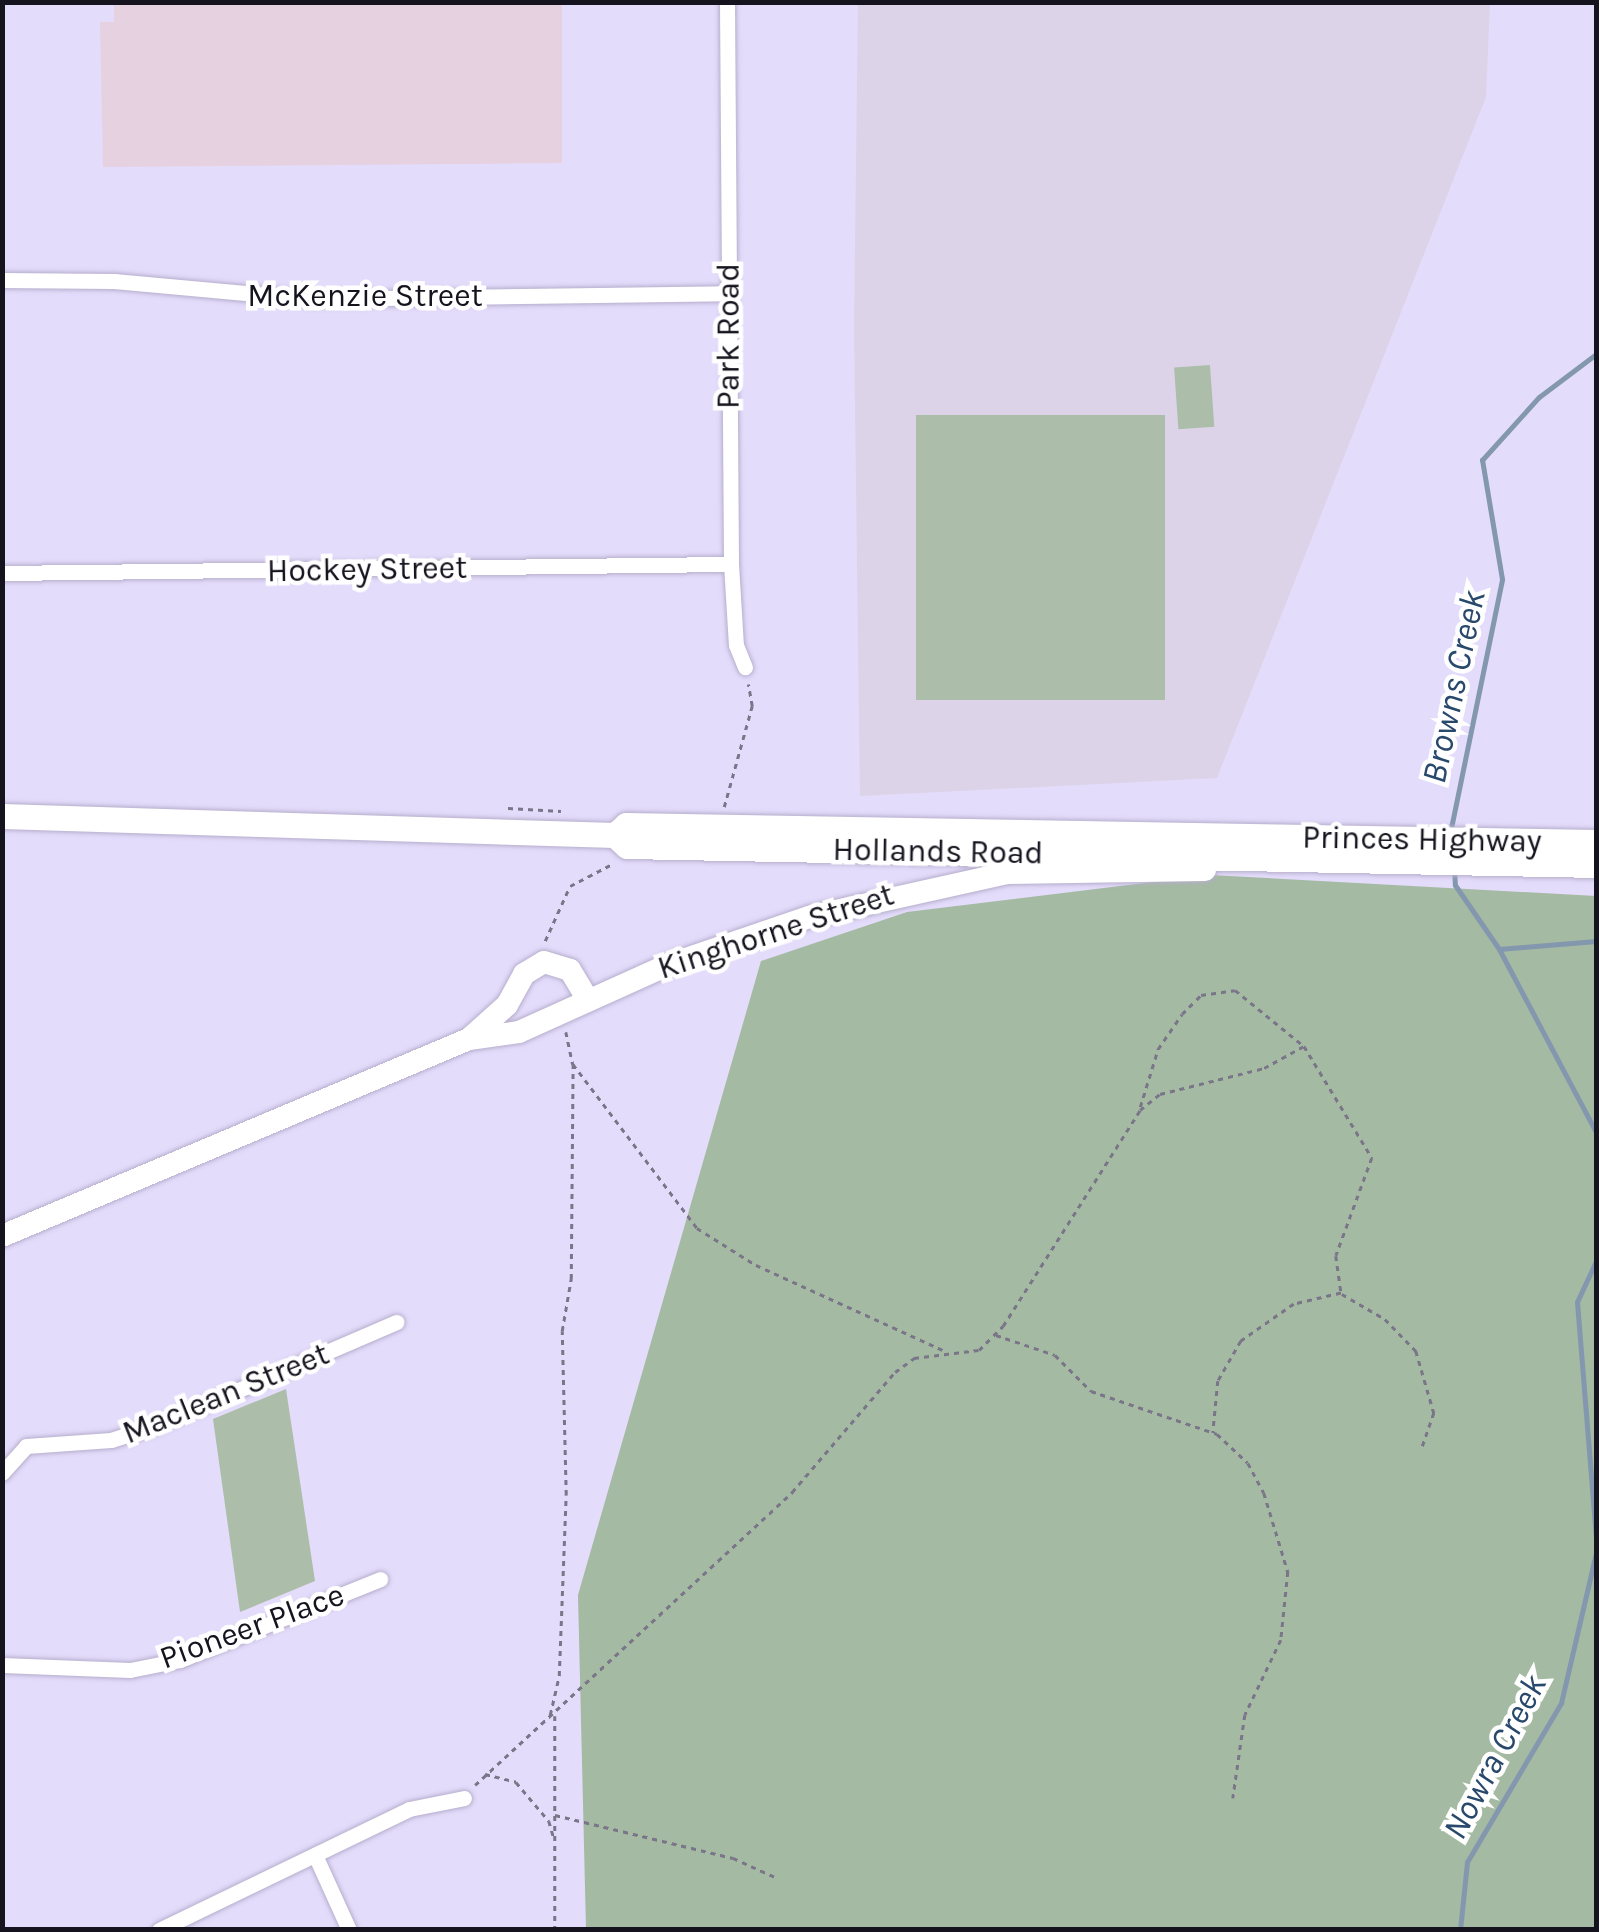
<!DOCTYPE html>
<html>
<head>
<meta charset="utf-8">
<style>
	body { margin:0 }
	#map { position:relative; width:1599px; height:1932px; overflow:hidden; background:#e4dcfb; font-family:Karla,sans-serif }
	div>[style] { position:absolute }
	.education>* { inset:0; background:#dcd3e8 }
	.medical>* { inset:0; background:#e5d1e0 }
	.green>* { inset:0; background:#acbeaa; transform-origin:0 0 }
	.forest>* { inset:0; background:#a4baa2 }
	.stream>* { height:5px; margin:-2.5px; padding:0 2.5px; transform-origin:2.5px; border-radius:2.5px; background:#8397af }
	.path>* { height:2.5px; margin-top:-1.25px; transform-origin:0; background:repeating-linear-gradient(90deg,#7a7589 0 5px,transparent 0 10px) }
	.roads { filter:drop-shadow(0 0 2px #b6aecc) drop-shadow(0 0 2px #b6aecc) }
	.minor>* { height:15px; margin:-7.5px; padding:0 7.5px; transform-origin:7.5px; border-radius:7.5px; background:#fff }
	.secondary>* { height:22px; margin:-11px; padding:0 11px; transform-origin:11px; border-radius:11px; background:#fff }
	.trunk>* { height:25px; margin:-12.5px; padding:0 12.5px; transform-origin:12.5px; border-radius:12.5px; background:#fff }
	span { translate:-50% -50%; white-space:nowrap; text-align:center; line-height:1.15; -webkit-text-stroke:9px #fff; paint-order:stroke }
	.street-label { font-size:32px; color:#15131d }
	.water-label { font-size:35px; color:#28496c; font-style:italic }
	.frame { position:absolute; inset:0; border:5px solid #15131d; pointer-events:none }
</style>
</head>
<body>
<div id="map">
	<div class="education">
		<i style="clip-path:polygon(858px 3px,1490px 3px,1486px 97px,1217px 778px,860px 796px,854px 328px)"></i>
	</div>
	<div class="medical">
		<i style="clip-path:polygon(114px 2px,562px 3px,562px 163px,103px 167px,100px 22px,114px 22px)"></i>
	</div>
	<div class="green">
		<i style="left:1210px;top:365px;width:62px;height:36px;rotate:86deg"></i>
		<i style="left:916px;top:415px;width:249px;height:285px"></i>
		<i style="clip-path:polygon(286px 1389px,315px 1581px,240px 1612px,213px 1419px)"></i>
	</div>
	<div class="forest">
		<i style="clip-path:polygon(1210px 875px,1596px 896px,1596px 1929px,586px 1929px,578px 1595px,761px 961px,907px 912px)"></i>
	</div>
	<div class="stream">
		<i style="left:1450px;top:833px;width:259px;rotate:-78.4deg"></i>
		<i style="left:1502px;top:579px;width:121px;rotate:-99.5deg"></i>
		<i style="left:1482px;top:460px;width:85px;rotate:-47.9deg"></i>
		<i style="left:1539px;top:397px;width:71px;rotate:-37deg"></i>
		<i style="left:1454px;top:868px;width:17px;rotate:87deg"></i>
		<i style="left:1455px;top:885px;width:78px;rotate:55.5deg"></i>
		<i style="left:1596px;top:941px;width:97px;rotate:175.3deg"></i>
		<i style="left:1499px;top:949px;width:207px;rotate:62.1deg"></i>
		<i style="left:1596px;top:1261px;width:45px;rotate:114.9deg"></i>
		<i style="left:1577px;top:1302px;width:237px;rotate:85.4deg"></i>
		<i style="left:1460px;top:1930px;width:68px;rotate:-84.1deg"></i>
		<i style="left:1467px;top:1862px;width:185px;rotate:-59.4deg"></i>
		<i style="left:1561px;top:1703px;width:155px;rotate:-76.9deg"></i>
	</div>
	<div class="path">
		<i style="left:724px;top:807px;width:105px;rotate:-74.5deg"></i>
		<i style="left:752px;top:706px;width:22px;rotate:-100deg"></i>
		<i style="left:508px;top:808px;width:53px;rotate:3.2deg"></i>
		<i style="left:545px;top:941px;width:60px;rotate:-65.6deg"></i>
		<i style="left:570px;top:886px;width:50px;rotate:-27.6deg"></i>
		<i style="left:566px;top:1032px;width:33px;rotate:78deg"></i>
		<i style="left:573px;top:1064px;width:206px;rotate:52.9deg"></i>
		<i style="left:697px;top:1228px;width:70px;rotate:32.1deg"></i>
		<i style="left:756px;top:1265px;width:208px;rotate:24.5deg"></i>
		<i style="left:1140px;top:1107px;width:61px;rotate:-72.8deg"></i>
		<i style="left:1158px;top:1049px;width:42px;rotate:-55.6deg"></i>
		<i style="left:1182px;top:1014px;width:27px;rotate:-45deg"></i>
		<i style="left:1201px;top:995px;width:34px;rotate:-8deg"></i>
		<i style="left:1235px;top:990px;width:89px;rotate:39.1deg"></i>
		<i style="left:1304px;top:1046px;width:131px;rotate:58.7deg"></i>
		<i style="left:1372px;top:1158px;width:104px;rotate:110.2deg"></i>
		<i style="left:1336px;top:1256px;width:37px;rotate:82deg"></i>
		<i style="left:1341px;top:1293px;width:48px;rotate:166.8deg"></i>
		<i style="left:1294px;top:1304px;width:65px;rotate:145.1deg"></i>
		<i style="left:1241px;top:1341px;width:46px;rotate:119.9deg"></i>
		<i style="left:1218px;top:1381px;width:52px;rotate:95.5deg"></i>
		<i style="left:1342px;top:1294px;width:50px;rotate:30.2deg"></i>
		<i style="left:1385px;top:1319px;width:45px;rotate:45.9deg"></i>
		<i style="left:1416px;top:1351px;width:65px;rotate:73.8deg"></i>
		<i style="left:1434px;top:1413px;width:39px;rotate:109deg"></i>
		<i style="left:996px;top:1335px;width:62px;rotate:18.7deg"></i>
		<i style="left:1055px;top:1355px;width:51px;rotate:45deg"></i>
		<i style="left:1091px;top:1391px;width:133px;rotate:18.8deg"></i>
		<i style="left:1217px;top:1434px;width:42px;rotate:43.1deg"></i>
		<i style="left:1248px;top:1463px;width:34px;rotate:62deg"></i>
		<i style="left:1264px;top:1493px;width:83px;rotate:73.1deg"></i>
		<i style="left:1288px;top:1572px;width:68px;rotate:95.9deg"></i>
		<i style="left:1281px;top:1640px;width:83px;rotate:115.6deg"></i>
		<i style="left:1245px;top:1715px;width:84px;rotate:98.2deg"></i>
		<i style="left:550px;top:1715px;width:40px;rotate:-77deg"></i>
		<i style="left:559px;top:1676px;width:181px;rotate:-87.8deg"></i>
		<i style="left:566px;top:1495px;width:164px;rotate:-91.4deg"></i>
		<i style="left:562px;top:1331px;width:53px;rotate:-80.2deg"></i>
		<i style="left:571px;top:1279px;width:215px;rotate:-89.5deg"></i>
		<i style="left:555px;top:1716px;width:214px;rotate:90deg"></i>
		<i style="left:485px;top:1774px;width:32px;rotate:14deg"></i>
		<i style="left:516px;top:1782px;width:51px;rotate:49.8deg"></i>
		<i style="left:549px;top:1821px;width:18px;rotate:74deg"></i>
		<i style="left:475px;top:1785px;width:432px;rotate:-42.7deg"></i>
		<i style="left:792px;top:1492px;width:158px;rotate:-49.4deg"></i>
		<i style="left:895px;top:1372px;width:24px;rotate:-36deg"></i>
		<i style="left:914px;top:1358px;width:65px;rotate:-7deg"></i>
		<i style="left:979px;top:1350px;width:34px;rotate:-45deg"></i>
		<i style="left:1003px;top:1326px;width:256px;rotate:-57.6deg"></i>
		<i style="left:1140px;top:1110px;width:26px;rotate:-39deg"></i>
		<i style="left:1160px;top:1094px;width:107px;rotate:-14deg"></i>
		<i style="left:1264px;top:1068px;width:46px;rotate:-28.8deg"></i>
		<i style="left:555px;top:1815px;width:183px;rotate:13.6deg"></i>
		<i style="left:733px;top:1858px;width:46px;rotate:24.3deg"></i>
	</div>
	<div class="roads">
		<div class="minor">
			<i style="left:727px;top:2px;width:562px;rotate:89.59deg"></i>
			<i style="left:731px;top:564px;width:81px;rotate:86.5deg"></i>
			<i style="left:736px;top:645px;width:24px;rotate:68deg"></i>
			<i style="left:2px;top:280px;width:112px;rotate:0.5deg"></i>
			<i style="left:114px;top:281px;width:198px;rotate:5.2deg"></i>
			<i style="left:311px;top:299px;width:417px;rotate:-0.8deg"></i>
			<i style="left:2px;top:573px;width:729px;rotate:-0.71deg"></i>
			<i style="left:2px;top:1473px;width:36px;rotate:-48deg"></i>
			<i style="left:26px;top:1446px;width:85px;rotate:-4deg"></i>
			<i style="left:111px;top:1440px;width:46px;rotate:-17.7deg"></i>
			<i style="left:155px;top:1426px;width:263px;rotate:-23.3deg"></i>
			<i style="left:2px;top:1665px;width:128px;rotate:2.2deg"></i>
			<i style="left:130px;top:1670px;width:51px;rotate:-11.3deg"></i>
			<i style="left:180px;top:1660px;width:216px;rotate:-22deg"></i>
			<i style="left:315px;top:1855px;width:82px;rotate:65.6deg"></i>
			<i style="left:159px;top:1930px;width:278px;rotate:-25.8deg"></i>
			<i style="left:409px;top:1809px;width:56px;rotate:-11.3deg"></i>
		</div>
		<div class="secondary">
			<i style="left:469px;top:1039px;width:51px;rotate:-41.8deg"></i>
			<i style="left:507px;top:1005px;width:35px;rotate:-61deg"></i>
			<i style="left:524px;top:974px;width:23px;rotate:-31deg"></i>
			<i style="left:544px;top:962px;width:27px;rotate:17deg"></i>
			<i style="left:570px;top:970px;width:33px;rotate:59deg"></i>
			<i style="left:2px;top:1236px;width:507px;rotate:-22.87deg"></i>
			<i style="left:469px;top:1039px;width:50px;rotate:-8deg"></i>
			<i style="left:519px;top:1032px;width:160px;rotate:-24.3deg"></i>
			<i style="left:665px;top:966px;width:152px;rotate:-18.8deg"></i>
			<i style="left:809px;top:917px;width:203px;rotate:-12.5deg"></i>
			<i style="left:1007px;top:873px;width:198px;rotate:-0.9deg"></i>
		</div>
		<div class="trunk">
			<i style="left:2px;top:816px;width:613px;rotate:1.78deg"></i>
			<i style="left:615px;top:835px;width:16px;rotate:43deg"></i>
			<i style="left:627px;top:846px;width:969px;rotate:1.12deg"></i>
			<i style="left:615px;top:835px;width:15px;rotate:-42deg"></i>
			<i style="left:626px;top:825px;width:970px;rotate:1deg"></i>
		</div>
	</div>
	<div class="street-label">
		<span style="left:365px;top:296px">McKenzie Street</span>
		<span style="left:729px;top:336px;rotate:-90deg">Park Road</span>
		<span style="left:367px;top:570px;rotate:-1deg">Hockey Street</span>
		<span style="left:1422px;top:840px;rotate:1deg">Princes Highway</span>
		<span style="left:938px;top:852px;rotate:1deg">Hollands Road</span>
		<span style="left:776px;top:932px;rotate:-18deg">Kinghorne Street</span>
		<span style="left:226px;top:1394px;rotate:-22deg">Maclean Street</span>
		<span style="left:252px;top:1627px;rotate:-20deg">Pioneer Place</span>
	</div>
	<div class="water-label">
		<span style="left:1454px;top:687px;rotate:-78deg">Browns Creek</span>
		<span style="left:1495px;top:1757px;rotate:-62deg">Nowra Creek</span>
	</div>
	<div class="frame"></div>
</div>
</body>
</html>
